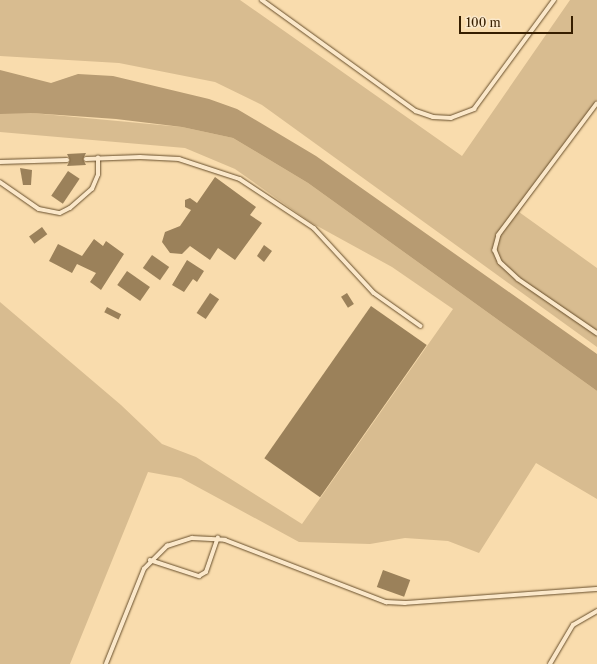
<!DOCTYPE html>
<html>
<head>
<meta charset="utf-8">
<style>
	body { margin:0 }
	#map { position:relative; width:597px; height:664px; overflow:hidden; background:#f9dcad; font-family:"Libre Caslon Text",serif }
	div>[style] { position:absolute }
	.green>* { inset:0; background:#d8bc90 }
	.water>* { inset:0; background:#b79b72 }
	.building>* { inset:0; background:#9b815a; transform-origin:0 0 }
	.roads { filter:drop-shadow(0 0 1px #674e2b) drop-shadow(0 0 1px #674e2b) }
	.lane>* { height:3.5px; margin:-1.75px; padding:0 1.75px; transform-origin:1.75px; border-radius:1.75px; background:#fbe8ca }
	span { translate:-50% -50%; white-space:nowrap; text-align:center; line-height:1.15; -webkit-text-stroke:3px #fbe8ca; paint-order:stroke }
	.scale { position:absolute; left:459px; top:16px; width:114px; height:18px; box-sizing:border-box; border:2px solid #361e00; border-top:0; padding-left:5px; font-size:12px; line-height:14px; white-space:nowrap; color:#361e00; -webkit-text-stroke:3px #fbe8ca; paint-order:stroke }
</style>
</head>
<body>
<div id="map">
	<div class="green">
		<i style="clip-path:polygon(0 0,240px 0,462px 156px,570px 0,597px 0,597px 101px,519px 212px,597px 268px,597px 347px,262px 105px,215px 82px,119px 63px,0 56px)"></i>
		<i style="clip-path:polygon(0 110px,182px 127px,233px 138px,308px 183px,597px 391px,597px 499px,536px 463px,479px 553px,448px 541px,405px 538px,370px 544px,299px 542px,181px 478px,148px 472px,70px 664px,0 664px,0 302px,121px 405px,162px 444px,196px 457px,302px 524px,453px 309px,392px 267px,310px 222px,235px 169px,185px 148px,0 132px)"></i>
	</div>
	<div class="water">
		<i style="clip-path:polygon(0 70px,51px 83px,78px 74px,113px 76px,209px 99px,237px 109px,316px 156px,597px 354px,597px 391px,308px 183px,233px 138px,182px 127px,116px 119px,31px 113px,0 114px)"></i>
	</div>
	<div class="building">
		<i style="clip-path:polygon(86px 153px,83px 159px,86px 165px,67px 166px,70px 160px,67px 154px)"></i>
		<i style="clip-path:polygon(20px 168px,32px 170px,31px 185px,23px 185px)"></i>
		<i style="left:68px;top:171px;width:14px;height:30px;rotate:34deg"></i>
		<i style="clip-path:polygon(215px 177px,256px 207px,250px 215px,262px 223px,235px 260px,218px 248px,210px 260px,190px 246px,182px 254px,170px 253px,162px 242px,165px 232px,180px 226px,191px 210px,185px 207px,185px 200px,190px 198px,197px 203px)"></i>
		<i style="left:42px;top:227px;width:9px;height:16px;rotate:54deg"></i>
		<i style="clip-path:polygon(94px 239px,103px 246px,106px 241px,124px 254px,101px 290px,90px 282px,96px 273px,77px 264px,72px 273px,49px 261px,58px 244px,82px 256px)"></i>
		<i style="clip-path:polygon(264px 245px,272px 251px,264px 262px,257px 256px)"></i>
		<i style="left:152px;top:255px;width:21px;height:16px;rotate:35deg"></i>
		<i style="clip-path:polygon(187px 260px,204px 271px,197px 282px,193px 279px,184px 292px,172px 285px)"></i>
		<i style="left:127px;top:271px;width:28px;height:17px;rotate:35deg"></i>
		<i style="left:210px;top:293px;width:11px;height:24px;rotate:34deg"></i>
		<i style="left:347px;top:293px;width:13px;height:7px;rotate:58deg"></i>
		<i style="left:371px;top:306px;width:68px;height:186px;rotate:35deg"></i>
		<i style="left:107px;top:307px;width:16px;height:6px;rotate:27deg"></i>
		<i style="left:383px;top:570px;width:29px;height:18px;rotate:20deg"></i>
	</div>
	<div class="roads">
		<div class="lane">
			<i style="left:262px;top:0;width:190px;rotate:35.8deg"></i>
			<i style="left:416px;top:111px;width:18px;rotate:19deg"></i>
			<i style="left:433px;top:117px;width:18px;rotate:3deg"></i>
			<i style="left:451px;top:118px;width:25px;rotate:-21deg"></i>
			<i style="left:474px;top:109px;width:135px;rotate:-53.7deg"></i>
			<i style="left:597px;top:104px;width:164px;rotate:126.8deg"></i>
			<i style="left:499px;top:235px;width:16px;rotate:105deg"></i>
			<i style="left:495px;top:250px;width:13px;rotate:67deg"></i>
			<i style="left:500px;top:262px;width:25px;rotate:43deg"></i>
			<i style="left:518px;top:279px;width:96px;rotate:34.4deg"></i>
			<i style="left:86px;top:159px;width:54px;rotate:-2.1deg"></i>
			<i style="left:140px;top:157px;width:39px;rotate:3deg"></i>
			<i style="left:179px;top:159px;width:64px;rotate:18.2deg"></i>
			<i style="left:240px;top:179px;width:89px;rotate:33.5deg"></i>
			<i style="left:314px;top:228px;width:88px;rotate:47.3deg"></i>
			<i style="left:374px;top:293px;width:57px;rotate:35.1deg"></i>
			<i style="left:0;top:162px;width:67px;rotate:-1.7deg"></i>
			<i style="left:0;top:182px;width:47px;rotate:34.7deg"></i>
			<i style="left:39px;top:209px;width:21px;rotate:11deg"></i>
			<i style="left:60px;top:213px;width:11px;rotate:-27deg"></i>
			<i style="left:70px;top:208px;width:29px;rotate:-41deg"></i>
			<i style="left:92px;top:189px;width:15px;rotate:-67deg"></i>
			<i style="left:98px;top:175px;width:17px;rotate:-90deg"></i>
			<i style="left:150px;top:560px;width:52px;rotate:18.1deg"></i>
			<i style="left:199px;top:576px;width:8px;rotate:-30deg"></i>
			<i style="left:206px;top:572px;width:36px;rotate:-71deg"></i>
			<i style="left:106px;top:664px;width:102px;rotate:-68.2deg"></i>
			<i style="left:144px;top:569px;width:33px;rotate:-45deg"></i>
			<i style="left:167px;top:546px;width:26px;rotate:-18deg"></i>
			<i style="left:192px;top:538px;width:33px;rotate:3deg"></i>
			<i style="left:225px;top:540px;width:173px;rotate:21.1deg"></i>
			<i style="left:386px;top:602px;width:19px;rotate:3deg"></i>
			<i style="left:405px;top:603px;width:193px;rotate:-4.2deg"></i>
			<i style="left:550px;top:664px;width:45px;rotate:-59.5deg"></i>
			<i style="left:573px;top:625px;width:28px;rotate:-30deg"></i>
		</div>
	</div>
	<div class="scale">100 m</div>
</div>
</body>
</html>
